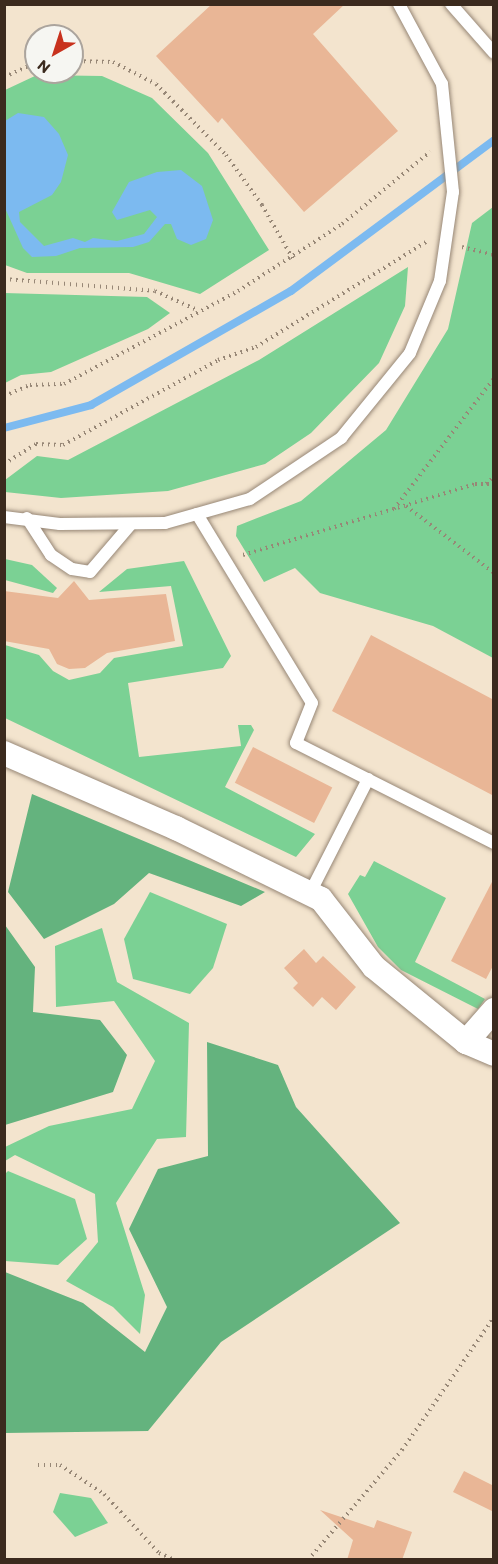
<!DOCTYPE html>
<html>
<head>
<meta charset="utf-8">
<style>
	body { margin:0 }
	#map { position:relative; width:498px; height:1564px; overflow:hidden; background:#f3e4ce; font-family:Itim,sans-serif }
	div>[style] { position:absolute }
	.green>* { inset:0; background:#7bd194 }
	.forest>* { inset:0; background:#64b37e }
	.water>* { inset:0; background:#7cbaf0 }
	.stream>* { height:8px; margin:-4px; padding:0 4px; transform-origin:4px; border-radius:4px; background:#7cbaf0 }
	.building>* { inset:0; background:#e9b696; transform-origin:0 0 }
	.path>* { height:4px; margin-top:-2px; transform-origin:0; background:repeating-linear-gradient(90deg,#978776 0 1.5px,transparent 0 6px) }
	.roads { filter:drop-shadow(0 0 2px #978776) drop-shadow(0 0 2px #978776) }
	.service>* { height:12px; margin:-6px; padding:0 6px; transform-origin:6px; border-radius:6px; background:#fff }
	.minor>* { height:24px; margin:-12px; padding:0 12px; transform-origin:12px; border-radius:12px; background:#fff }
	span { translate:-50% -50%; white-space:nowrap; text-align:center; line-height:1.15; -webkit-text-stroke:4.5px #f6f6f2; paint-order:stroke }
	.frame { position:absolute; inset:0; border:6px solid #3b2a1e; pointer-events:none }
	.north { position:absolute; left:24px; top:24px; width:60px; height:60px; box-sizing:border-box; background:#f6f6f2; border:2px solid #aba49d; border-radius:50%; rotate:219deg; font-size:16px; font-weight:700; line-height:24px; text-align:center; color:#3b2a1e }
	.north::after { content:''; display:block; margin:auto; width:21px; height:27px; background:#c8321e; clip-path:polygon(50% 0,100% 100%,50% 72%,0 100%) }
</style>
</head>
<body>
<div id="map">
	<div class="green">
		<i style="clip-path:polygon(37px 75px,102px 76px,152px 98px,208px 153px,269px 250px,200px 294px,129px 273px,27px 273px,5px 265px,5px 90px)"></i>
		<i style="clip-path:polygon(493px 207px,493px 658px,433px 626px,320px 593px,295px 568px,264px 582px,236px 536px,237px 526px,301px 501px,386px 430px,448px 329px,472px 223px)"></i>
		<i style="clip-path:polygon(408px 267px,405px 306px,379px 363px,311px 433px,265px 464px,168px 491px,61px 498px,5px 492px,5px 480px,37px 456px,68px 460px,259px 360px)"></i>
		<i style="clip-path:polygon(4px 293px,147px 297px,170px 313px,148px 329px,51px 372px,21px 375px,5px 383px)"></i>
		<i style="clip-path:polygon(5px 559px,32px 565px,57px 588px,53px 593px,5px 580px)"></i>
		<i style="clip-path:polygon(184px 561px,231px 656px,223px 668px,128px 683px,139px 757px,241px 746px,238px 725px,251px 725px,254px 730px,225px 787px,315px 834px,296px 857px,5px 718px,5px 645px,39px 655px,53px 671px,69px 680px,100px 673px,114px 658px,183px 646px,171px 586px,99px 592px,127px 569px)"></i>
		<i style="clip-path:polygon(374px 861px,446px 898px,415px 962px,485px 999px,478px 1009px,401px 970px,378px 947px,348px 894px,360px 875px,365px 877px)"></i>
		<i style="clip-path:polygon(150px 892px,227px 924px,213px 968px,190px 994px,133px 979px,124px 939px)"></i>
		<i style="clip-path:polygon(102px 928px,117px 982px,189px 1023px,186px 1137px,157px 1139px,116px 1203px,145px 1295px,140px 1334px,113px 1307px,66px 1281px,98px 1242px,95px 1194px,15px 1155px,5px 1161px,5px 1147px,49px 1126px,132px 1109px,155px 1061px,114px 1001px,56px 1007px,55px 946px)"></i>
		<i style="clip-path:polygon(8px 1171px,75px 1199px,87px 1239px,58px 1265px,5px 1261px,4px 1175px)"></i>
		<i style="clip-path:polygon(60px 1493px,91px 1498px,108px 1523px,75px 1537px,53px 1512px)"></i>
	</div>
	<div class="forest">
		<i style="clip-path:polygon(32px 794px,265px 892px,241px 906px,149px 873px,114px 904px,44px 939px,8px 892px)"></i>
		<i style="clip-path:polygon(5px 925px,35px 967px,33px 1012px,100px 1020px,127px 1055px,113px 1092px,5px 1125px)"></i>
		<i style="clip-path:polygon(207px 1042px,278px 1065px,296px 1107px,400px 1223px,221px 1342px,148px 1431px,5px 1433px,5px 1272px,83px 1303px,145px 1352px,167px 1307px,129px 1229px,158px 1169px,208px 1156px)"></i>
	</div>
	<div class="water">
		<i style="clip-path:polygon(18px 113px,44px 117px,59px 134px,68px 155px,61px 182px,52px 195px,19px 212px,20px 222px,44px 246px,73px 238px,85px 242px,93px 238px,117px 241px,144px 234px,157px 217px,150px 210px,117px 220px,112px 212px,129px 182px,157px 172px,181px 170px,202px 186px,213px 220px,206px 239px,191px 245px,177px 239px,171px 224px,165px 224px,149px 242px,133px 247px,80px 248px,56px 256px,32px 257px,23px 248px,5px 208px,5px 121px)"></i>
	</div>
	<div class="stream">
		<i style="left:4px;top:428px;width:90px;rotate:-14.8deg"></i>
		<i style="left:91px;top:405px;width:230px;rotate:-29.7deg"></i>
		<i style="left:291px;top:291px;width:253px;rotate:-36.6deg"></i>
	</div>
	<div class="building">
		<i style="clip-path:polygon(212px 4px,345px 4px,313px 34px,398px 131px,304px 212px,222px 118px,218px 123px,156px 56px)"></i>
		<i style="clip-path:polygon(74px 581px,89px 600px,166px 594px,175px 641px,107px 653px,85px 668px,69px 669px,57px 664px,49px 649px,4px 641px,4px 591px,58px 598px)"></i>
		<i style="clip-path:polygon(371px 635px,494px 700px,494px 796px,332px 711px)"></i>
		<i style="left:253px;top:747px;width:89px;height:40px;rotate:27deg"></i>
		<i style="clip-path:polygon(494px 878px,494px 964px,486px 979px,451px 961px)"></i>
		<i style="clip-path:polygon(304px 949px,316px 963px,323px 956px,356px 987px,336px 1010px,322px 997px,313px 1007px,293px 988px,298px 983px,284px 968px)"></i>
		<i style="clip-path:polygon(464px 1471px,494px 1486px,494px 1512px,453px 1492px)"></i>
		<i style="clip-path:polygon(320px 1510px,374px 1528px,377px 1520px,412px 1532px,402px 1560px,347px 1560px,353px 1540px)"></i>
	</div>
	<div class="path">
		<i style="left:72px;top:61px;width:41px;rotate:1.4deg"></i>
		<i style="left:113px;top:62px;width:48px;rotate:27.1deg"></i>
		<i style="left:156px;top:84px;width:100px;rotate:45.4deg"></i>
		<i style="left:226px;top:155px;width:62px;rotate:54.2deg"></i>
		<i style="left:262px;top:205px;width:62px;rotate:60.1deg"></i>
		<i style="left:4px;top:77px;width:35px;rotate:-24deg"></i>
		<i style="left:462px;top:247px;width:33px;rotate:14deg"></i>
		<i style="left:4px;top:279px;width:151px;rotate:4.5deg"></i>
		<i style="left:155px;top:291px;width:46px;rotate:24.3deg"></i>
		<i style="left:4px;top:396px;width:28px;rotate:-23deg"></i>
		<i style="left:30px;top:385px;width:34px;rotate:-2deg"></i>
		<i style="left:64px;top:384px;width:197px;rotate:-28.1deg"></i>
		<i style="left:238px;top:291px;width:124px;rotate:-32.8deg"></i>
		<i style="left:342px;top:224px;width:114px;rotate:-39.3deg"></i>
		<i style="left:4px;top:464px;width:38px;rotate:-32deg"></i>
		<i style="left:36px;top:444px;width:27px;rotate:2deg"></i>
		<i style="left:63px;top:445px;width:177px;rotate:-28.7deg"></i>
		<i style="left:218px;top:360px;width:40px;rotate:-18.9deg"></i>
		<i style="left:256px;top:347px;width:200px;rotate:-31.7deg"></i>
		<i style="left:486px;top:484px;width:11px;rotate:-41deg"></i>
		<i style="left:406px;top:506px;width:111px;rotate:37.3deg"></i>
		<i style="left:394px;top:509px;width:165px;rotate:-52.6deg"></i>
		<i style="left:243px;top:555px;width:243px;rotate:-17deg"></i>
		<i style="left:475px;top:484px;width:19px"></i>
		<i style="left:38px;top:1465px;width:22px"></i>
		<i style="left:60px;top:1465px;width:53px;rotate:33.4deg"></i>
		<i style="left:104px;top:1494px;width:81px;rotate:47deg"></i>
		<i style="left:159px;top:1553px;width:17px;rotate:24deg"></i>
		<i style="left:308px;top:1560px;width:145px;rotate:-49.5deg"></i>
		<i style="left:402px;top:1450px;width:162px;rotate:-55.3deg"></i>
	</div>
	<div class="roads">
		<div class="service">
			<i style="left:451px;top:4px;width:65px;rotate:48.7deg"></i>
			<i style="left:197px;top:514px;width:221px;rotate:58.7deg"></i>
			<i style="left:312px;top:703px;width:43px;rotate:111.8deg"></i>
			<i style="left:296px;top:743px;width:222px;rotate:26.8deg"></i>
			<i style="left:4px;top:517px;width:56px;rotate:7.1deg"></i>
			<i style="left:60px;top:524px;width:105px;rotate:-0.5deg"></i>
			<i style="left:165px;top:523px;width:88px;rotate:-15.8deg"></i>
			<i style="left:250px;top:499px;width:110px;rotate:-33.8deg"></i>
			<i style="left:341px;top:438px;width:109px;rotate:-50.9deg"></i>
			<i style="left:410px;top:353px;width:78px;rotate:-67.4deg"></i>
			<i style="left:440px;top:281px;width:90px;rotate:-81.7deg"></i>
			<i style="left:453px;top:192px;width:109px;rotate:-95.8deg"></i>
			<i style="left:442px;top:84px;width:91px;rotate:-118.3deg"></i>
			<i style="left:27px;top:518px;width:44px;rotate:57deg"></i>
			<i style="left:51px;top:555px;width:25px;rotate:34deg"></i>
			<i style="left:72px;top:569px;width:18px;rotate:9deg"></i>
			<i style="left:90px;top:572px;width:63px;rotate:-49.5deg"></i>
			<i style="left:310px;top:893px;width:128px;rotate:-63deg"></i>
		</div>
		<div class="minor">
			<i style="left:4px;top:753px;width:188px;rotate:23.6deg"></i>
			<i style="left:176px;top:828px;width:161px;rotate:26.1deg"></i>
			<i style="left:321px;top:899px;width:86px;rotate:52.1deg"></i>
			<i style="left:374px;top:967px;width:119px;rotate:39.2deg"></i>
			<i style="left:466px;top:1042px;width:30px;rotate:23deg"></i>
			<i style="left:466px;top:1042px;width:43px;rotate:-48.8deg"></i>
		</div>
	</div>
	<div class="frame"></div>
	<div class="north">N</div>
</div>
</body>
</html>
